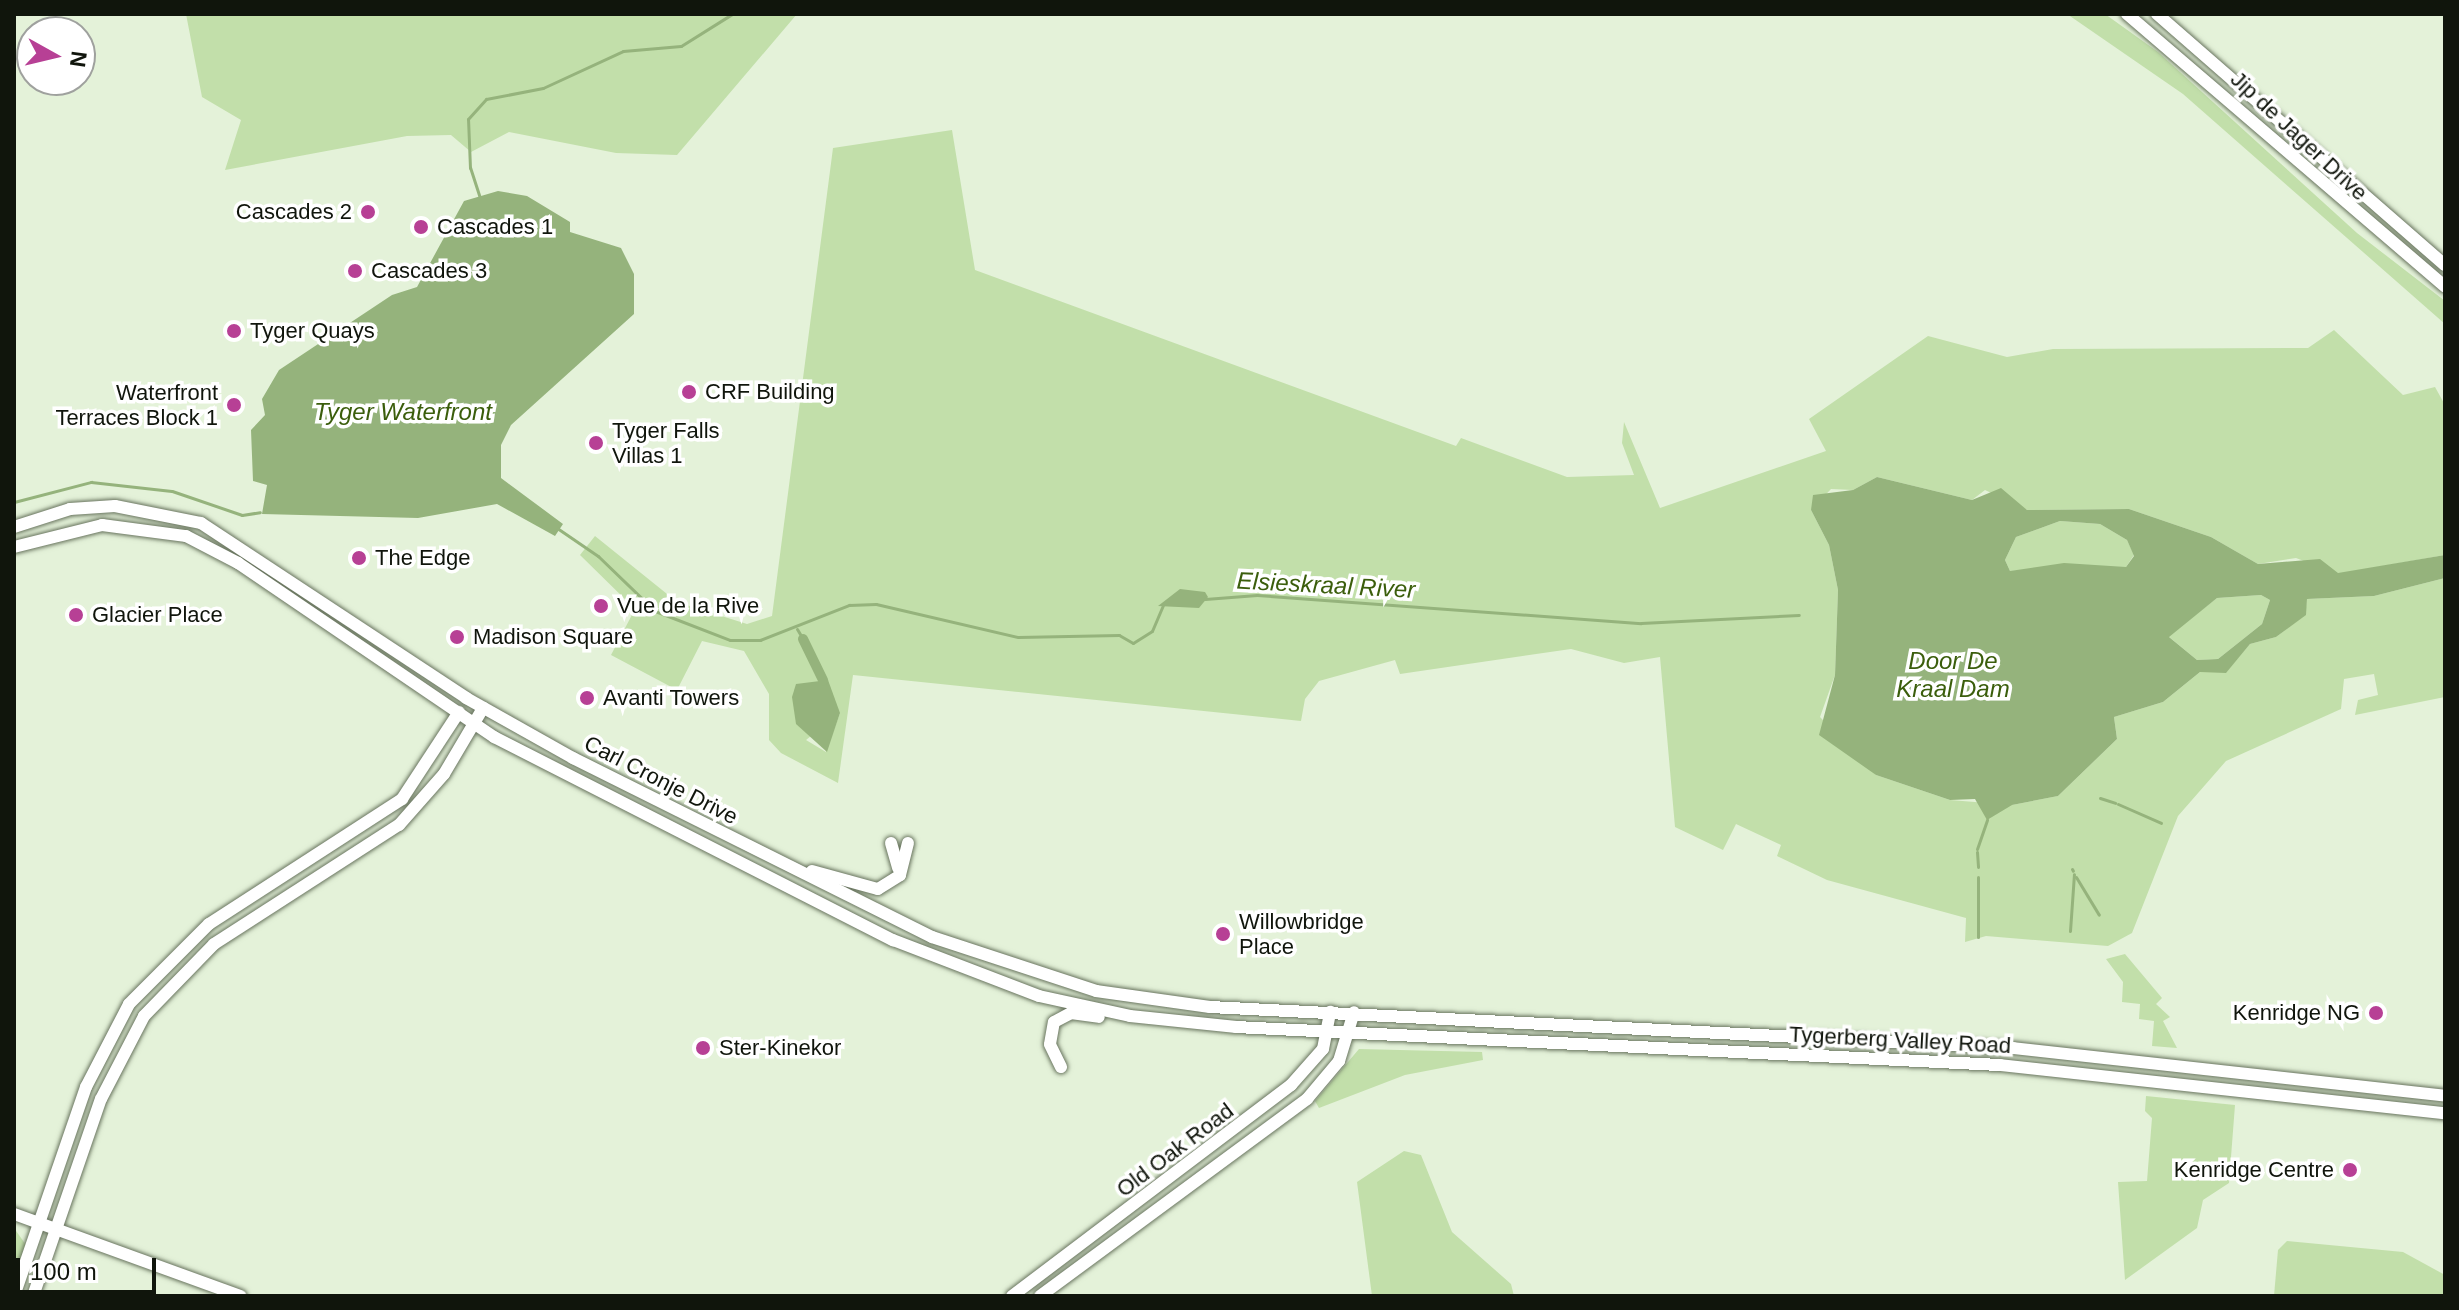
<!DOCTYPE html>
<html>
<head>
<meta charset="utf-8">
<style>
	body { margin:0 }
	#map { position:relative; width:2459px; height:1310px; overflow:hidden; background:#e4f2d9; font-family:Helvetica,sans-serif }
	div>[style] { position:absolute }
	.green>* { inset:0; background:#c2dfaa }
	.water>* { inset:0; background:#95b37c }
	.stream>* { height:3px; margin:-1.5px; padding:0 1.5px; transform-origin:1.5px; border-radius:1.5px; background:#95b37c }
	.canal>* { height:10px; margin:-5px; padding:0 5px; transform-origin:5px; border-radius:5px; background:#95b37c }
	.roads { filter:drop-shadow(0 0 2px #68745e) drop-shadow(0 0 2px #68745e) }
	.major>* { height:12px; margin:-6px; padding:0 6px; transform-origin:6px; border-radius:6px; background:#fff }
	.dots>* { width:22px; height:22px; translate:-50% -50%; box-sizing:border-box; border:4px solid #fff; border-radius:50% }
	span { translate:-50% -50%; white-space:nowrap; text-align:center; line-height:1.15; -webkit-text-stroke:7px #fff; paint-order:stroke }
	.street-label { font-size:22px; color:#10150c }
	.poi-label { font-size:22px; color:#10150c }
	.right { translate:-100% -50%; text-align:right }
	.left { translate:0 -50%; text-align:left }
	.water-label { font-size:24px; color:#3b5e0c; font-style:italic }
	.frame { position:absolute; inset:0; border:16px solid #10150c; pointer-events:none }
	.north { position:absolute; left:16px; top:16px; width:80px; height:80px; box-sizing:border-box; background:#fff; border:2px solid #9fa19e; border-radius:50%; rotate:98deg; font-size:22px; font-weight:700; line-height:32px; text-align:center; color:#10150c }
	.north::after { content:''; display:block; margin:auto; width:28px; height:36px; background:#b74095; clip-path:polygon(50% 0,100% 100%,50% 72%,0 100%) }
	.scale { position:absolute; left:16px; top:1258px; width:140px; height:36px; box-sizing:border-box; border:4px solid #10150c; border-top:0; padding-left:10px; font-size:24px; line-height:28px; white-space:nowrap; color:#10150c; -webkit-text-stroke:6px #fff; paint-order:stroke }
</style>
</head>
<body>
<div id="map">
	<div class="green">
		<i style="clip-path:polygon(186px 14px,797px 14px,677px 155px,616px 153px,509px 132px,471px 152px,451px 135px,407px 136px,225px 170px,241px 120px,202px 97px)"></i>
		<i style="clip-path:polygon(2067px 14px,2105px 14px,2158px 52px,2357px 233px,2445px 301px,2445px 324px,2183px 94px)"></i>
		<i style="clip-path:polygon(evenodd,952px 130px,975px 270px,1456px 446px,1461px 438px,1567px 477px,1634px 475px,1622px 443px,1624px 422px,1660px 508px,1826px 451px,1809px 419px,1928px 336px,2007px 357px,2053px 349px,2308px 348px,2334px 330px,2403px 395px,2435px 387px,2445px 405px,2445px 555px,2338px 574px,2296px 558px,2258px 564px,2211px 537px,2129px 509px,2027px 510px,1985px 490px,1972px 500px,1877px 477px,1853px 490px,1831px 489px,1811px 510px,1829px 545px,1838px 590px,1835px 675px,1820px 717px,1876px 775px,1950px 800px,2012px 805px,2058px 796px,2117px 739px,2114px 717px,2163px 702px,2200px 672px,2226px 672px,2250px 644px,2276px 637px,2305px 615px,2307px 599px,2374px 596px,2445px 578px,2445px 697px,2355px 715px,2358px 700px,2378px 695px,2374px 674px,2344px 679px,2341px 709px,2226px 761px,2178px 816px,2132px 933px,2108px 946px,1986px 936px,1965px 942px,1966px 918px,1827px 880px,1777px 856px,1781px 845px,1736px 824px,1723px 850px,1675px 827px,1660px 657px,1624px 663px,1571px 649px,1400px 674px,1395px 660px,1319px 681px,1305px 699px,1301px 721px,853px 675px,838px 783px,781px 753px,769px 740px,769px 694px,744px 651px,702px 641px,677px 690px,611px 655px,635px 609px,580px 555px,595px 536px,677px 602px,747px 624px,772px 616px,833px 148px,952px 130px,840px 713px,826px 752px,806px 740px,840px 713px)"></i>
		<i style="clip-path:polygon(2060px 521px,2100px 524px,2127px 540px,2134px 555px,2126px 567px,2010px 571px,2005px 560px,2016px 537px)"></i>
		<i style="clip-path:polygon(2261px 595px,2270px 600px,2262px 624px,2218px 659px,2197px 660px,2168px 636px,2217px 598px)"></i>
		<i style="clip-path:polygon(2125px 954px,2162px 998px,2156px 1004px,2170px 1017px,2163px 1021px,2177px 1048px,2152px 1046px,2154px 1021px,2139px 1019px,2140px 1004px,2122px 1002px,2123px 982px,2106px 959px)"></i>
		<i style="clip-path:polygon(1359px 1049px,1482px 1052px,1483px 1060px,1405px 1075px,1319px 1108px,1315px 1101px)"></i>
		<i style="clip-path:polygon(2146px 1096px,2235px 1105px,2229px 1183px,2203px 1200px,2197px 1228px,2125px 1280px,2118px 1182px,2147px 1181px,2152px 1118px,2145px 1111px)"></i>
		<i style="clip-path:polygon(1404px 1151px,1421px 1155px,1452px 1232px,1511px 1284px,1514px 1296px,1372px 1296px,1357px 1182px)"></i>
		<i style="clip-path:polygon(14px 1228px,26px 1245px,14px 1280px)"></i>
		<i style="clip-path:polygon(2287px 1241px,2403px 1252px,2445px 1275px,2445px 1296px,2274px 1296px,2278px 1250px)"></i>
	</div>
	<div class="water">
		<i style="clip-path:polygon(498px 191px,527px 196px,570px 222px,570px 232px,621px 248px,634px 274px,634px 314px,511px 425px,501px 445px,501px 478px,563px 524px,555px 536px,497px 504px,418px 518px,262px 514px,267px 485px,253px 481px,251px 430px,265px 415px,262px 399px,279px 370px,392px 295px,417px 287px,464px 201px)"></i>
		<i style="clip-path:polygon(evenodd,1877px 477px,1972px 500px,2001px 488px,2027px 510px,2129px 509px,2211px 537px,2258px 564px,2320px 559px,2338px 573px,2445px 555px,2445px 578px,2374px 596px,2307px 599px,2306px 615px,2276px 637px,2250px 644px,2226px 673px,2200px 672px,2163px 702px,2114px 717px,2117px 739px,2058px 796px,2012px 805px,1987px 820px,1975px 799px,1950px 800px,1876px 775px,1819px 735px,1835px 675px,1838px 590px,1829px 545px,1811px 510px,1813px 495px,1853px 490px,1877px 477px,2060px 521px,2100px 524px,2127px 540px,2134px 556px,2126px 567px,2064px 563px,2010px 571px,2005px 560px,2016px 537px,2060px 521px,1877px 477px,2261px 595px,2270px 600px,2262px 624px,2218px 659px,2197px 660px,2169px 637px,2217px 598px,2261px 595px)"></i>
		<i style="clip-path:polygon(1180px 589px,1205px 592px,1208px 597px,1199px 608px,1158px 606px)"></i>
		<i style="clip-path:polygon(828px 680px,840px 713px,827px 752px,796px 724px,792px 697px,796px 684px)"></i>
	</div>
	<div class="stream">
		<i style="left:480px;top:198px;width:32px;rotate:-108deg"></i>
		<i style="left:470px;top:168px;width:49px;rotate:-92.3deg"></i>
		<i style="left:468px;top:119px;width:27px;rotate:-48deg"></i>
		<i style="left:486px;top:99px;width:58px;rotate:-10.9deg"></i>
		<i style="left:543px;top:88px;width:88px;rotate:-24.8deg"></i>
		<i style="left:623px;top:51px;width:58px;rotate:-4.9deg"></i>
		<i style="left:681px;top:46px;width:60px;rotate:-32.1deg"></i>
		<i style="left:14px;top:502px;width:80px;rotate:-14.6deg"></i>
		<i style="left:91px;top:482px;width:81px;rotate:6.3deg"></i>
		<i style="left:172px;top:491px;width:74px;rotate:18.9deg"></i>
		<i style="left:242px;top:515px;width:18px;rotate:-9deg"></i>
		<i style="left:557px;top:528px;width:50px;rotate:34.3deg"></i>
		<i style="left:598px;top:556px;width:79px;rotate:44deg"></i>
		<i style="left:655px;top:611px;width:80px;rotate:21.1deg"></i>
		<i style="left:730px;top:640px;width:30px"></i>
		<i style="left:760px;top:640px;width:96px;rotate:-21.5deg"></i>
		<i style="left:849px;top:605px;width:27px;rotate:-2deg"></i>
		<i style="left:876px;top:604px;width:146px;rotate:13.1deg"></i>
		<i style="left:1018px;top:637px;width:101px;rotate:-1.1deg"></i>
		<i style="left:1119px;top:635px;width:16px;rotate:30deg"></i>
		<i style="left:1133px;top:643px;width:22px;rotate:-32deg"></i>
		<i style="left:1152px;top:631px;width:28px;rotate:-67deg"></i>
		<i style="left:1205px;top:599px;width:52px;rotate:-4.4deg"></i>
		<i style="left:1257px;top:595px;width:385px;rotate:4.2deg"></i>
		<i style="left:1641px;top:623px;width:158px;rotate:-2.9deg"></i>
		<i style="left:797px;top:629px;width:12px;rotate:59deg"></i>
		<i style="left:2100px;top:798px;width:16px;rotate:18deg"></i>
		<i style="left:2118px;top:804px;width:47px;rotate:23.8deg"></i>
		<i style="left:1977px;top:849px;width:31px;rotate:-71deg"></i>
		<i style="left:1977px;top:852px;width:15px;rotate:86deg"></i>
		<i style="left:2072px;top:869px;width:2px;rotate:63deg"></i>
		<i style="left:1978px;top:877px;width:60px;rotate:90deg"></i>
		<i style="left:2076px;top:877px;width:44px;rotate:58.8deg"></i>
		<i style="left:2070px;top:931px;width:57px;rotate:-86deg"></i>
	</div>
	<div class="canal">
		<i style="left:803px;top:639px;width:46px;rotate:64deg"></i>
	</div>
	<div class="roads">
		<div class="major">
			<i style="left:2127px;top:14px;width:419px;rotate:40.6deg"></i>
			<i style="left:2157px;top:14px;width:382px;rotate:41.1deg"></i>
			<i style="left:14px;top:527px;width:59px;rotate:-17.8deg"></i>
			<i style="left:70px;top:509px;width:45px;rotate:-3.8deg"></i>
			<i style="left:115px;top:506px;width:88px;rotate:11.2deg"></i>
			<i style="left:201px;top:523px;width:318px;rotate:33.4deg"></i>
			<i style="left:466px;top:698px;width:123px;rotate:29.3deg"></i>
			<i style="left:573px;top:758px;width:401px;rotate:26.5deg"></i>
			<i style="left:932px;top:937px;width:173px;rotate:18.2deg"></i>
			<i style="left:1096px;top:991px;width:115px;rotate:8deg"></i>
			<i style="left:1210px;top:1007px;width:804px;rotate:2.92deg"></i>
			<i style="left:2013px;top:1048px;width:435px;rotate:6.3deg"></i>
			<i style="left:14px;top:547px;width:91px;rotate:-14deg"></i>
			<i style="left:102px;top:525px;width:85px;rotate:7.5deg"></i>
			<i style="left:186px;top:536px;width:59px;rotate:27.4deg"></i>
			<i style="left:238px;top:563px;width:310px;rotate:34.2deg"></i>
			<i style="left:494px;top:737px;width:448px;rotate:27deg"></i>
			<i style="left:893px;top:940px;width:156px;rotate:21deg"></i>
			<i style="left:1039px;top:996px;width:93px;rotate:12.4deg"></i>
			<i style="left:1130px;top:1016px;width:107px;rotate:5.9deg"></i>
			<i style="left:1236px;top:1027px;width:765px;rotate:2.85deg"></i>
			<i style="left:2000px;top:1065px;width:448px;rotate:6.2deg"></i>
			<i style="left:891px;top:843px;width:26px;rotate:74deg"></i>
			<i style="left:812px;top:871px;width:68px;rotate:15.3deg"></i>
			<i style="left:878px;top:889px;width:26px;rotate:-32deg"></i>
			<i style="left:900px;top:875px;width:33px;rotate:-76deg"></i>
			<i style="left:1061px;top:1067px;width:25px;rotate:-116deg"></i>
			<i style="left:1050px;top:1044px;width:22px;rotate:-80deg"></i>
			<i style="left:1054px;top:1022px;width:19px;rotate:-28deg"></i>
			<i style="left:1071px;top:1013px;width:28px;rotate:8deg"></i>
			<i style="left:14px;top:1214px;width:241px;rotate:19.9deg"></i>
			<i style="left:14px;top:1296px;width:221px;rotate:-71deg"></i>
			<i style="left:86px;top:1087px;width:93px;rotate:-62.6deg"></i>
			<i style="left:129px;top:1004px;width:113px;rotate:-45deg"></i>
			<i style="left:209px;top:924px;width:230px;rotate:-32.9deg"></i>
			<i style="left:402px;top:799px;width:104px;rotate:-56.8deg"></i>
			<i style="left:33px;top:1296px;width:208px;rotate:-71deg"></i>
			<i style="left:101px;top:1099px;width:93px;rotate:-62.6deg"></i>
			<i style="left:144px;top:1016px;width:100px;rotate:-45.8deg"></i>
			<i style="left:214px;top:944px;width:220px;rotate:-32.8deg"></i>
			<i style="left:399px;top:825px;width:68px;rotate:-48.6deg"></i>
			<i style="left:444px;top:774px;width:77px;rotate:-59.4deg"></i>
			<i style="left:1012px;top:1296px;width:350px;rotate:-37.1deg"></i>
			<i style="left:1291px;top:1085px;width:48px;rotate:-48.4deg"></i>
			<i style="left:1323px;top:1049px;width:38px;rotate:-79deg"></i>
			<i style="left:1040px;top:1296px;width:332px;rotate:-36.4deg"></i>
			<i style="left:1307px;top:1099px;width:50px;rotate:-49.9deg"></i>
			<i style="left:1339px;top:1061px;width:51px;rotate:-73deg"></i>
		</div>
	</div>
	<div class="dots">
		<i style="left:368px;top:212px;background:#b74095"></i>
		<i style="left:421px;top:227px;background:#b74095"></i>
		<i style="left:355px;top:271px;background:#b74095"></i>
		<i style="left:234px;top:331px;background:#b74095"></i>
		<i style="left:689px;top:392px;background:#b74095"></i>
		<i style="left:234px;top:405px;background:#b74095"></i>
		<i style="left:596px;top:443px;background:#b74095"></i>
		<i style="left:359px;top:558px;background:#b74095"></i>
		<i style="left:601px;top:606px;background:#b74095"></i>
		<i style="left:76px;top:615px;background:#b74095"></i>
		<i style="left:457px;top:637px;background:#b74095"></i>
		<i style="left:587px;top:698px;background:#b74095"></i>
		<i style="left:1223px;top:934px;background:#b74095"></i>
		<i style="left:2376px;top:1013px;background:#b74095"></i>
		<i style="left:703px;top:1048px;background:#b74095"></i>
		<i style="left:2350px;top:1170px;background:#b74095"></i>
	</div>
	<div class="street-label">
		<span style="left:2299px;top:136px;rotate:43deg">Jip de Jager Drive</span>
		<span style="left:661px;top:780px;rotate:27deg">Carl Cronje Drive</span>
		<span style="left:1900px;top:1040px;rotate:3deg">Tygerberg Valley Road</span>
		<span style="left:1175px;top:1150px;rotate:-37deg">Old Oak Road</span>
	</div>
	<div class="poi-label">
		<span class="right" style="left:352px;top:212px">Cascades 2</span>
		<span class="left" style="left:437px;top:227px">Cascades 1</span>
		<span class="left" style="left:371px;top:271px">Cascades 3</span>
		<span class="left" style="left:250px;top:331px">Tyger Quays</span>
		<span class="right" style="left:218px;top:405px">Waterfront<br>Terraces Block 1</span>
		<span class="left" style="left:705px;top:392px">CRF Building</span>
		<span class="left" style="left:612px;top:443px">Tyger Falls<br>Villas 1</span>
		<span class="left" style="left:375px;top:558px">The Edge</span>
		<span class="left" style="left:617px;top:606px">Vue de la Rive</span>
		<span class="left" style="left:92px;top:615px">Glacier Place</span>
		<span class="left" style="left:473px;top:637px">Madison Square</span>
		<span class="left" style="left:603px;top:698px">Avanti Towers</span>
		<span class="left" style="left:1239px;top:934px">Willowbridge<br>Place</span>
		<span class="right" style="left:2360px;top:1013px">Kenridge NG</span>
		<span class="left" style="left:719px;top:1048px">Ster-Kinekor</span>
		<span class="right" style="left:2334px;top:1170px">Kenridge Centre</span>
	</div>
	<div class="water-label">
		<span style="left:403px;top:412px">Tyger Waterfront</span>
		<span style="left:1326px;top:585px;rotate:3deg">Elsieskraal River</span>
		<span style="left:1953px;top:675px">Door De<br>Kraal Dam</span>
	</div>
	<div class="frame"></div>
	<div class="north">N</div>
	<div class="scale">100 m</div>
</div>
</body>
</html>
